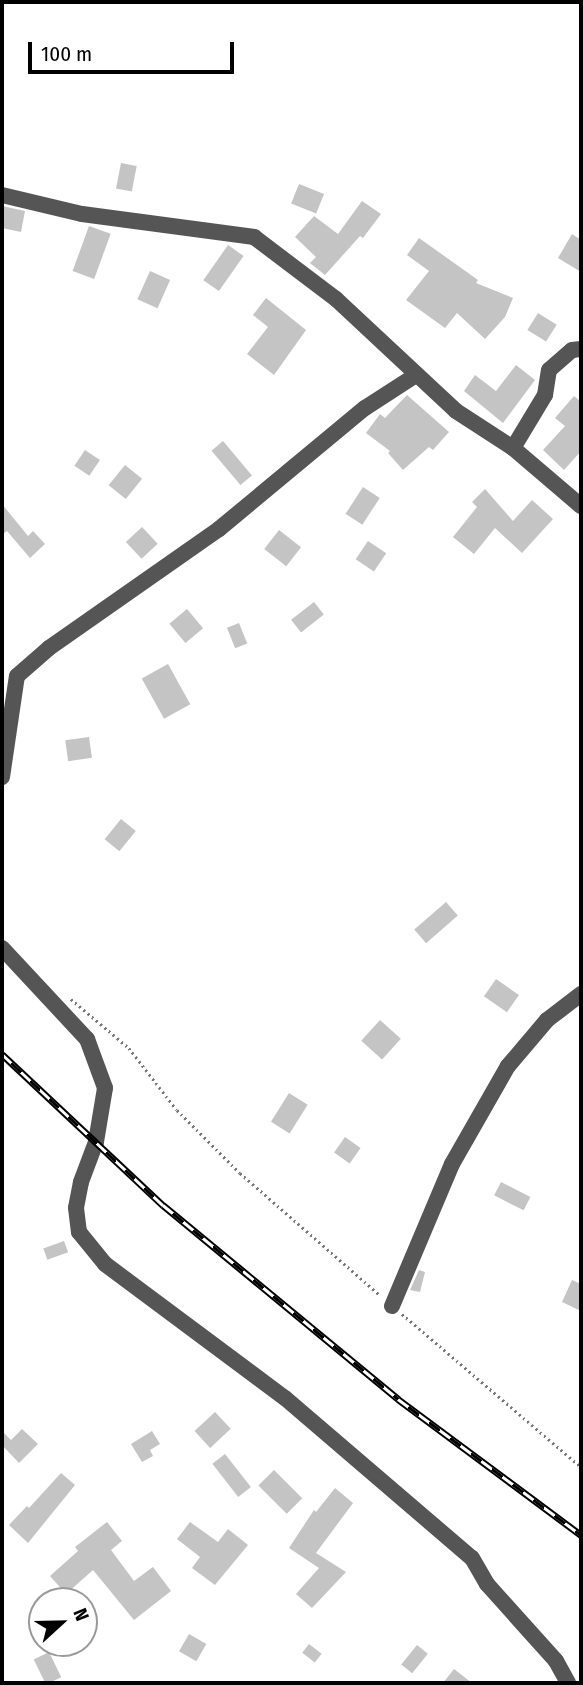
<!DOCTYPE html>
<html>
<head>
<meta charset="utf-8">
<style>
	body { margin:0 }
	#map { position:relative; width:583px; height:1685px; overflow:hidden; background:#fff; font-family:"Fira Sans Condensed",sans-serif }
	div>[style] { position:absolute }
	.building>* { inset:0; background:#c4c4c4; transform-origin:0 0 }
	.path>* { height:2.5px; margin-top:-1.25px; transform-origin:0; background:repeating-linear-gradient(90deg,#777 0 2px,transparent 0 5.5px) }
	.minor>* { height:16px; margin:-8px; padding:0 8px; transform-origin:8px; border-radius:8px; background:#555 }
	.rail>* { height:7px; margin-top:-3.5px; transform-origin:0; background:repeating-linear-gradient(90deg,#fff 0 13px,#000 0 26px); box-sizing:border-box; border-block:2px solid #000 }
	span { translate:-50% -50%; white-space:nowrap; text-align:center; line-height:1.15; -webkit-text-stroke:5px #fff; paint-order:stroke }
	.frame { position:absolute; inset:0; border:4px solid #000; pointer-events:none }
	.north { position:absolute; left:28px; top:1587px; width:70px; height:70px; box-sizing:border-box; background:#fff; border:2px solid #999; border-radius:50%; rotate:68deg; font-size:19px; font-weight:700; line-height:28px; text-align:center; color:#000 }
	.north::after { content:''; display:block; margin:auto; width:24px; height:32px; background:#000; clip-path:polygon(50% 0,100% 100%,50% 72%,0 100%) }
	.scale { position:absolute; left:28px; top:42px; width:206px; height:32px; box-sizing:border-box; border:4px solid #000; border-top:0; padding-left:9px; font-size:21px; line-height:24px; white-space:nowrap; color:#000; -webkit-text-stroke:5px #fff; paint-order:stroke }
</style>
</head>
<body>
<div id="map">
	<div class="building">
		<i style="left:121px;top:163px;width:16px;height:26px;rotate:11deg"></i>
		<i style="left:299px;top:184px;width:27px;height:21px;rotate:22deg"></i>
		<i style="clip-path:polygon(362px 201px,381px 214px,363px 238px,360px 236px,325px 275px,310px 263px,316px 257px,295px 237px,314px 216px,338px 234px)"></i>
		<i style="clip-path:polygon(2px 206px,25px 211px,21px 232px,2px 228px)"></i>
		<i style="left:89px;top:226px;width:23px;height:48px;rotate:20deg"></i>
		<i style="clip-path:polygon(572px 234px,581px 240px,581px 272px,558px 258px)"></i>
		<i style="clip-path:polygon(419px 238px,478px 280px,476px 283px,513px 298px,505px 317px,485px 339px,457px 313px,445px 328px,406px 300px,429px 271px,407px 255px)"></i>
		<i style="left:228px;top:245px;width:19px;height:43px;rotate:35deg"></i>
		<i style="left:150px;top:271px;width:22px;height:31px;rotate:24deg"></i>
		<i style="clip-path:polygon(266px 298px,306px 330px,274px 375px,247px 354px,268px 327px,253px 315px)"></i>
		<i style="left:538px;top:313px;width:22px;height:20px;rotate:32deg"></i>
		<i style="clip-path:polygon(516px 365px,535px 380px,503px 423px,464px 391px,475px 375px,496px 391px)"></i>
		<i style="clip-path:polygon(407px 395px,449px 432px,433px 450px,429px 447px,403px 470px,388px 453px,390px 451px,366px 433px,380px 414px,385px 418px)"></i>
		<i style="clip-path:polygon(574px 396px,581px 402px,581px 451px,564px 470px,543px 450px,565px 426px,555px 418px)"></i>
		<i style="left:223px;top:441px;width:45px;height:15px;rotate:50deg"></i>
		<i style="left:85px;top:450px;width:18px;height:19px;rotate:34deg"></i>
		<i style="left:125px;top:465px;width:22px;height:26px;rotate:39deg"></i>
		<i style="left:363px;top:487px;width:20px;height:32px;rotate:33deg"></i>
		<i style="clip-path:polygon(485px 489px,513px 521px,532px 500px,553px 519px,522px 553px,495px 528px,474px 554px,453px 537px,477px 507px,472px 502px)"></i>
		<i style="clip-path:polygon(2px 504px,28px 536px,33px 531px,45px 544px,30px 558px,7px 531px,2px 535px)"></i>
		<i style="left:142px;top:527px;width:23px;height:22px;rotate:47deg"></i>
		<i style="left:279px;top:530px;width:28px;height:24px;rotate:38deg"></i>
		<i style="left:368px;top:541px;width:22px;height:22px;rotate:34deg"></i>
		<i style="left:314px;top:602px;width:16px;height:29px;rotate:52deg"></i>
		<i style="left:187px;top:609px;width:25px;height:23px;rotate:50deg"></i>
		<i style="left:239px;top:623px;width:22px;height:13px;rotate:68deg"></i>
		<i style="left:168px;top:664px;width:46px;height:30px;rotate:61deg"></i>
		<i style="left:89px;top:737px;width:21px;height:24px;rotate:82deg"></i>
		<i style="left:121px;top:819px;width:19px;height:26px;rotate:39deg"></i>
		<i style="left:446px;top:902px;width:18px;height:42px;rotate:49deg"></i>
		<i style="left:496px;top:979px;width:28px;height:21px;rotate:35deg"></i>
		<i style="left:380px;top:1020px;width:28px;height:28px;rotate:42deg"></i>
		<i style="left:289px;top:1093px;width:22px;height:34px;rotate:32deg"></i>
		<i style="left:345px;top:1137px;width:19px;height:19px;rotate:35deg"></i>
		<i style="left:501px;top:1182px;width:33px;height:15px;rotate:27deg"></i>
		<i style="left:64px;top:1241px;width:12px;height:22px;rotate:70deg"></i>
		<i style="clip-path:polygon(419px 1270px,425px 1272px,420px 1292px,410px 1290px)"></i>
		<i style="clip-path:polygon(572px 1280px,581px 1284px,581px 1311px,562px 1302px)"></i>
		<i style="left:215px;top:1412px;width:23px;height:28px;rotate:47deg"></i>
		<i style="clip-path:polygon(22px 1429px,38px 1444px,19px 1463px,2px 1445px,2px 1431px,11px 1440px)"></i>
		<i style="clip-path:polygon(152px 1431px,160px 1444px,150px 1450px,153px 1456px,142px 1462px,131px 1444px)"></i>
		<i style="left:225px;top:1454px;width:42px;height:16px;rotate:52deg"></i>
		<i style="left:274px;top:1470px;width:40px;height:22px;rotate:45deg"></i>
		<i style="clip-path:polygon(61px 1473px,75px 1485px,28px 1543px,9px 1525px,27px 1506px,29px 1508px)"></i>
		<i style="clip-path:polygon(335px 1488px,353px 1503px,316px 1553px,346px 1572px,312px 1608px,296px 1594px,319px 1568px,289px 1548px,314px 1510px,316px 1512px)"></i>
		<i style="clip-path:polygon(107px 1522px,122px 1541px,111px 1550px,134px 1581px,153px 1567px,171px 1591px,134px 1620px,93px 1570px,66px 1594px,50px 1576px,78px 1551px,75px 1547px)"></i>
		<i style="clip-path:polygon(190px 1522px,218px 1542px,228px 1529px,248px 1545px,215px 1585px,192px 1568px,200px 1557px,177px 1539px)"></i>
		<i style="left:189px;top:1634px;width:20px;height:20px;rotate:30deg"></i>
		<i style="left:309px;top:1644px;width:16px;height:11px;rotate:38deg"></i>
		<i style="left:417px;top:1645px;width:14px;height:25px;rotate:39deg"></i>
		<i style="left:49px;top:1652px;width:28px;height:17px;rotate:64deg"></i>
		<i style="clip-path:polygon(454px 1669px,472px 1683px,443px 1683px)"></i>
	</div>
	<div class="path">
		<i style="left:71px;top:999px;width:76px;rotate:40.2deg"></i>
		<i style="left:129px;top:1048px;width:78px;rotate:52.3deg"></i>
		<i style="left:177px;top:1110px;width:89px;rotate:45deg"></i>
		<i style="left:240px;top:1173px;width:187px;rotate:41.1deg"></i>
		<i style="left:402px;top:1314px;width:235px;rotate:40.5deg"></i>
	</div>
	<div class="minor">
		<i style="left:2px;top:195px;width:82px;rotate:13.4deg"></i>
		<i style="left:82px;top:214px;width:174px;rotate:7.6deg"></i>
		<i style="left:254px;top:237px;width:103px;rotate:37.1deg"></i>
		<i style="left:336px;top:299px;width:164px;rotate:43deg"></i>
		<i style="left:456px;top:411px;width:68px;rotate:33deg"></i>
		<i style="left:513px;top:448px;width:89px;rotate:40.5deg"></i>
		<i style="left:513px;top:448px;width:62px;rotate:-58.9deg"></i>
		<i style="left:545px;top:395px;width:25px;rotate:-81deg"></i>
		<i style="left:549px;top:370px;width:30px;rotate:-41deg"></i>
		<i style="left:572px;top:350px;width:9px;rotate:-6deg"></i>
		<i style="left:2px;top:777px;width:102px;rotate:-81.6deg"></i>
		<i style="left:17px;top:676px;width:43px;rotate:-41.2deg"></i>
		<i style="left:49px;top:648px;width:208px;rotate:-35deg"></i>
		<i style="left:219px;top:529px;width:190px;rotate:-39.7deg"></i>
		<i style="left:365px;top:408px;width:61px;rotate:-32.9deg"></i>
		<i style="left:2px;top:948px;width:125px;rotate:47deg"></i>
		<i style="left:87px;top:1039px;width:52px;rotate:69.8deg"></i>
		<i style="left:105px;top:1088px;width:55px;rotate:99.5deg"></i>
		<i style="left:96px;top:1142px;width:43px;rotate:110.6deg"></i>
		<i style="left:81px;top:1182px;width:26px;rotate:101deg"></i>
		<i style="left:76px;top:1208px;width:24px;rotate:83deg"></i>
		<i style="left:79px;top:1232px;width:41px;rotate:50.9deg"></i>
		<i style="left:105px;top:1264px;width:224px;rotate:36.7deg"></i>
		<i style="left:285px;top:1398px;width:246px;rotate:40.6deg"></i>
		<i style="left:472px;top:1558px;width:30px;rotate:60deg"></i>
		<i style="left:487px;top:1584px;width:103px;rotate:48.1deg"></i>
		<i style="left:556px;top:1661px;width:25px;rotate:61deg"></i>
		<i style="left:392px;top:1306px;width:154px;rotate:-67.1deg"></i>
		<i style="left:452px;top:1164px;width:113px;rotate:-60.3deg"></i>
		<i style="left:508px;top:1066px;width:60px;rotate:-49.7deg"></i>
		<i style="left:547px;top:1020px;width:43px;rotate:-37.4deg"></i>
	</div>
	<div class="rail">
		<i style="left:2px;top:1054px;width:221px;rotate:43.2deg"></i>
		<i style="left:163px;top:1205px;width:305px;rotate:39.5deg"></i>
		<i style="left:398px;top:1399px;width:228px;rotate:36.6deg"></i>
	</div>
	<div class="frame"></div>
	<div class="north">N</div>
	<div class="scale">100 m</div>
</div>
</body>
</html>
